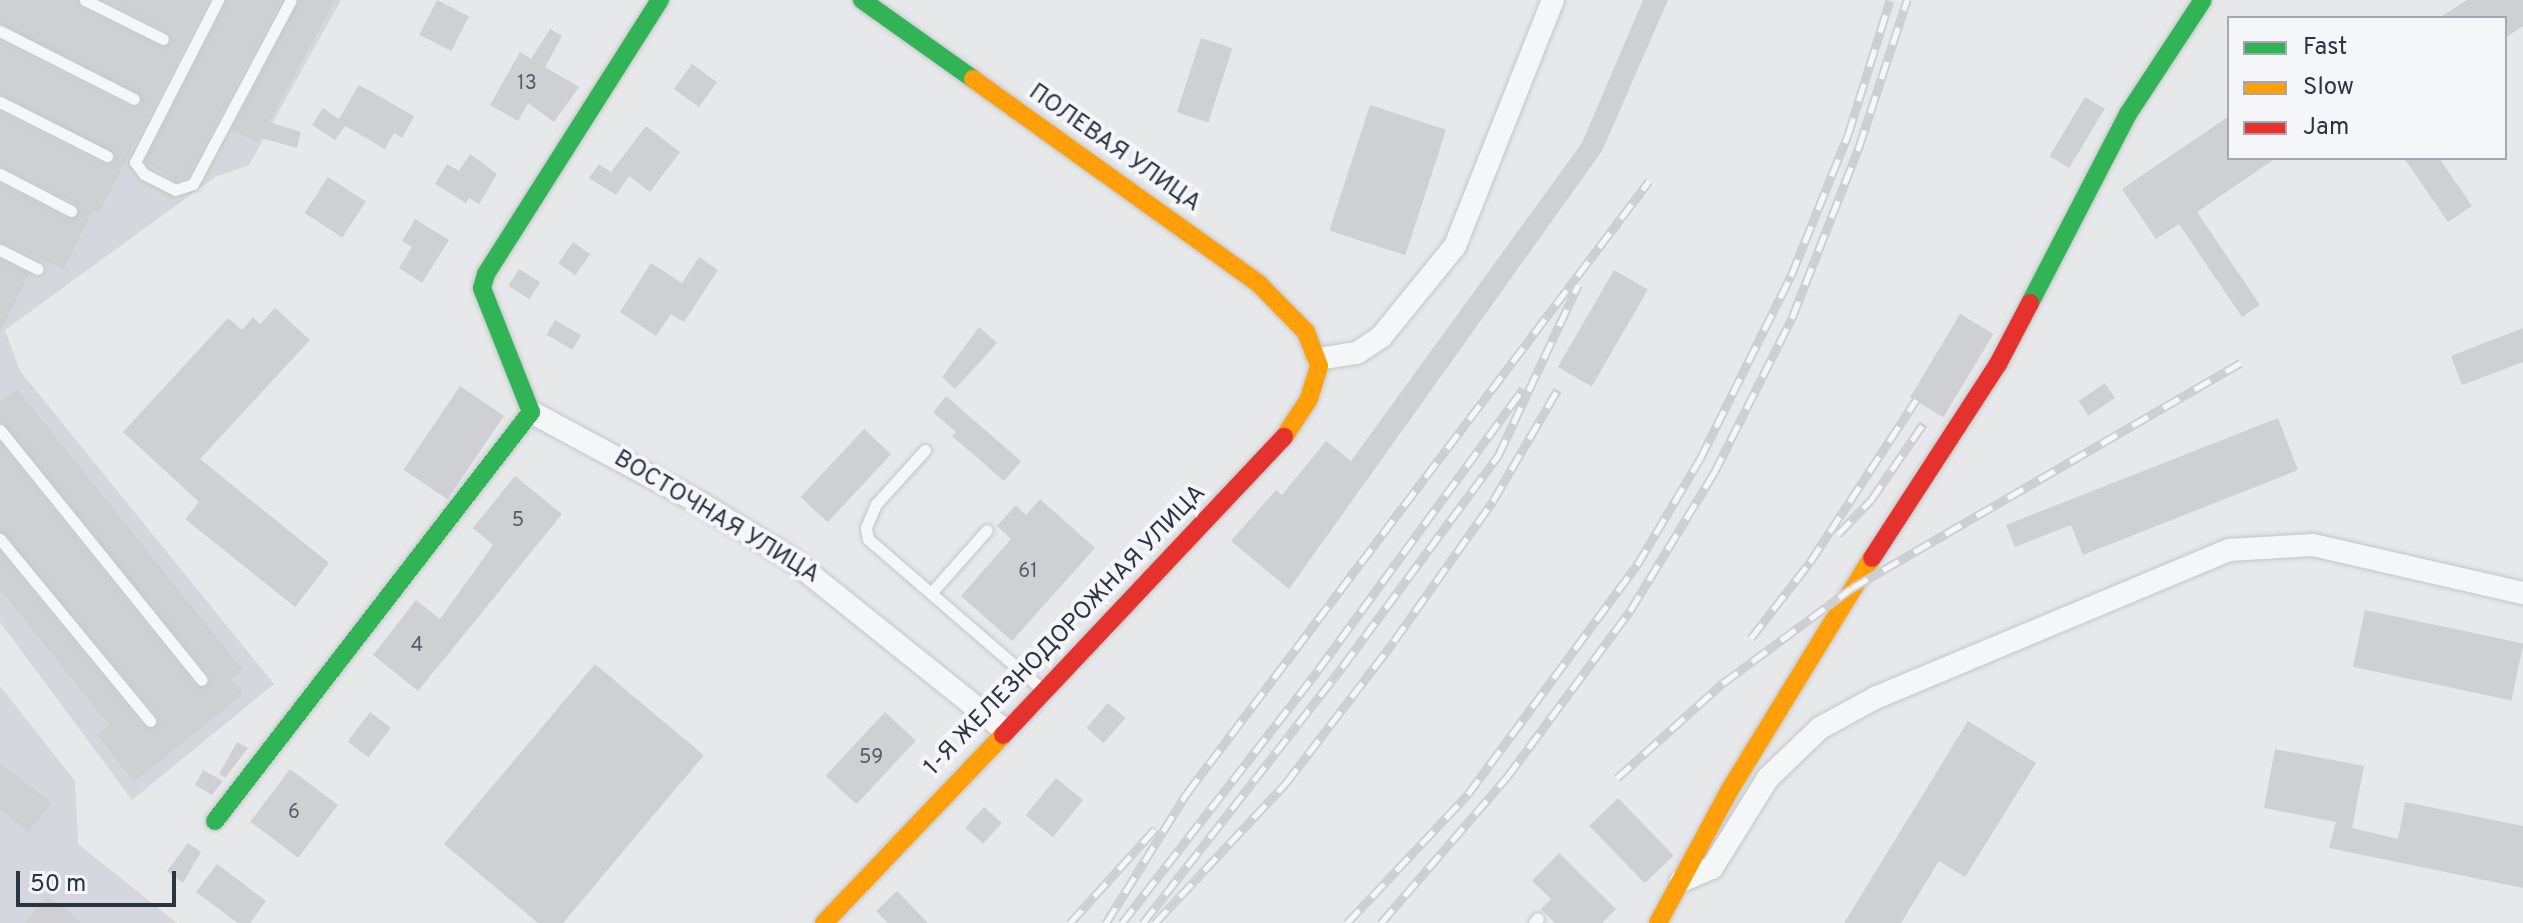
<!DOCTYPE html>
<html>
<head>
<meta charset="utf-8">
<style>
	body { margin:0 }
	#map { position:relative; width:2523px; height:923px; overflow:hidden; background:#e6e8ea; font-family:Overpass,sans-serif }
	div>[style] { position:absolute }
	.built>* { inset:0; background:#d4d7dd }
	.building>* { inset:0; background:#ced0d3; transform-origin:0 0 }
	.roads { filter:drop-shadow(0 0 2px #c4c6c8) drop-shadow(0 0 2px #c4c6c8) }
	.lane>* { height:11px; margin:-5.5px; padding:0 5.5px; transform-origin:5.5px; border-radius:5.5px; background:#f5f6f7 }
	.street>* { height:22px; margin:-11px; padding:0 11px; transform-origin:11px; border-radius:11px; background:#f5f6f7 }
	.fast>* { height:18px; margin:-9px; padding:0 9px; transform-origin:9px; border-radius:9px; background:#30b455 }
	.slow>* { height:18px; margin:-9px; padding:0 9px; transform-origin:9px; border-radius:9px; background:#ff9f0a }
	.jam>* { height:18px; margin:-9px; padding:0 9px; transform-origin:9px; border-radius:9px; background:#e5322d }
	.rail>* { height:9px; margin-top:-4.5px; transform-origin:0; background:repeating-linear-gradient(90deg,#f4f6f9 0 18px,#cecfd2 0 36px); box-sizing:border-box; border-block:2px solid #cecfd2 }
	span { translate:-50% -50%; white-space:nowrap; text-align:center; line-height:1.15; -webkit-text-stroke:8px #f4f6f9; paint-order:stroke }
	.number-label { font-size:20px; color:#545c69 }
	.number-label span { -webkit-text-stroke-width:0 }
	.street-label { font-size:24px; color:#2b3445 }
	.legend { position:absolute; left:2227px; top:16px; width:280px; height:144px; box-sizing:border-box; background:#f4f6f9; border:2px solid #a4a8b1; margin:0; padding:10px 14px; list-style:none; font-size:24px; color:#2b3445 }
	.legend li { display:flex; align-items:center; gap:16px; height:40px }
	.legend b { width:40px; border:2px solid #a4a8b1 }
	.scale { position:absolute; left:16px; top:871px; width:160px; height:36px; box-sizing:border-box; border:4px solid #2b3445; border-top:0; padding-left:10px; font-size:24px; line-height:28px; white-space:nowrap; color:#2b3445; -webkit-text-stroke:6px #f4f6f9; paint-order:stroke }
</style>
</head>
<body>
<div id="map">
	<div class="built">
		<i style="clip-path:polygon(0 0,341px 0,249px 165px,215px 177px,5px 330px,20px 371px,274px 684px,132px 800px,0 622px)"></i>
		<i style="clip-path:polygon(0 686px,75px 781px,78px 844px,177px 923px,0 923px)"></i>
	</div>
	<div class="building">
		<i style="clip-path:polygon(0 0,77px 0,81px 8px,163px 47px,171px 42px,167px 32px,104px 0,208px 0,99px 213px,93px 210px,64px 269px,0 242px,0 184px,68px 219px,79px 211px,75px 203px,0 166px,0 112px,103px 164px,112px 163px,115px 155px,0 94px,0 41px,130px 107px,139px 106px,142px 98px,0 23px)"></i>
		<i style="clip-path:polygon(226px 0,281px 0,187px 177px,176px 181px,145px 161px)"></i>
		<i style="clip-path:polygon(299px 0,335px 0,269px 122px,301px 132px,297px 148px,261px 138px,258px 143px,232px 129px)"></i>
		<i style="left:437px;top:0;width:36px;height:39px;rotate:27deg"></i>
		<i style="clip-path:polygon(1643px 0,1668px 0,1602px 151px,1289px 589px,1231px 541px,1276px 490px,1282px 495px,1326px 441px,1351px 461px,1582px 143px)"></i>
		<i style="clip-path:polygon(2467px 0,2523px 0,2523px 26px,2505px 38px,2505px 18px,2439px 18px)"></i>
		<i style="clip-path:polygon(550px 29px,562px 36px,545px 67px,579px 87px,554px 122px,528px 103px,518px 121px,490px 105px,520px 52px,531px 59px)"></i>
		<i style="left:1201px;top:38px;width:33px;height:78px;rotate:18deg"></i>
		<i style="left:692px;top:64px;width:31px;height:31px;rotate:36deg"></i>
		<i style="clip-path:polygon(359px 85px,414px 116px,402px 138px,394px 133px,385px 149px,345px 126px,335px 140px,312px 125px,323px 108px,339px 119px)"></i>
		<i style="left:2085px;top:97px;width:23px;height:69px;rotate:31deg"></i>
		<i style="left:1370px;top:105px;width:80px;height:132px;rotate:18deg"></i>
		<i style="clip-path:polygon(2229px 116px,2229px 158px,2276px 158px,2197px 212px,2260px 305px,2242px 317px,2179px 224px,2156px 239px,2122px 189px)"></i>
		<i style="clip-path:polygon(646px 126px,680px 152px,650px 192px,629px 176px,616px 195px,589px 178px,599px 164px,611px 172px)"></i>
		<i style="clip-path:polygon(470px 154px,497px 174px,479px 204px,469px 198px,466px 203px,435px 184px,447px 164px,459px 171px)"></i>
		<i style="clip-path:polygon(2404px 158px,2439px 158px,2472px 206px,2448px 222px)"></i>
		<i style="left:328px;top:177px;width:45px;height:43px;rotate:33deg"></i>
		<i style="clip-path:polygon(415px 219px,449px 240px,422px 283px,399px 268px,412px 247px,402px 241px)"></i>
		<i style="left:573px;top:242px;width:21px;height:26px;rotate:35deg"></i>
		<i style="clip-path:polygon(699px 257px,718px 270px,684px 322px,671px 314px,656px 336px,620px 312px,651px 263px,682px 283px)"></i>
		<i style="clip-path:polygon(0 260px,29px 274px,0 332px)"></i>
		<i style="left:519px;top:269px;width:25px;height:20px;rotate:32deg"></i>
		<i style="left:1614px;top:270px;width:39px;height:112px;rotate:30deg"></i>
		<i style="clip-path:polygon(275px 308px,310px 340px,200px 459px,329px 563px,295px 607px,185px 519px,199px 502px,123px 432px,228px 318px,242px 330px,253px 317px,260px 324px)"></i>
		<i style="left:1960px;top:314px;width:39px;height:97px;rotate:31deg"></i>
		<i style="left:555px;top:320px;width:30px;height:17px;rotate:30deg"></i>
		<i style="clip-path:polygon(979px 327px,997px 343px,955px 389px,942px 377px)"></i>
		<i style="clip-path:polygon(2523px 328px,2523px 362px,2462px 385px,2451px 356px)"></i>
		<i style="left:2105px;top:383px;width:18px;height:32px;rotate:56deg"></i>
		<i style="left:460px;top:386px;width:53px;height:101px;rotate:34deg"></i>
		<i style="clip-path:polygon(17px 389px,243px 670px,231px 679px,243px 694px,134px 782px,97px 735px,109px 725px,0 589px,0 552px,143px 726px,156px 727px,157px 716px,0 531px,0 444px,195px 685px,207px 687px,210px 678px,0 422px,0 402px)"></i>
		<i style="clip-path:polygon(946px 396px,1021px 461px,1004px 481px,952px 436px,956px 432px,933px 412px)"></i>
		<i style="clip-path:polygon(2278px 418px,2298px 470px,2083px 555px,2071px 525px,2015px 547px,2006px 525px)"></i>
		<i style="left:864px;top:429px;width:37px;height:93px;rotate:43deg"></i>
		<i style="clip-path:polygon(515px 476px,562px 514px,418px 691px,373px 655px,416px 600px,440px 619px,493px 545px,473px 528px)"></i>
		<i style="clip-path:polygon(1040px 499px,1095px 548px,1012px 641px,961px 596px,1011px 539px,997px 526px,1016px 505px,1026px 515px)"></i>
		<i style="left:2365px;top:610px;width:162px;height:58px;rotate:12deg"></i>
		<i style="left:595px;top:664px;width:142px;height:235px;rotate:40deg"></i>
		<i style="left:1108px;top:703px;width:23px;height:33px;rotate:41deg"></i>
		<i style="left:370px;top:712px;width:26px;height:37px;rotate:37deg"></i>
		<i style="left:885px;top:712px;width:42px;height:87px;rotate:43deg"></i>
		<i style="clip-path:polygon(1968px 721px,2036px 763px,1965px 877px,1939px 861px,1901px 923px,1844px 923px)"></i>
		<i style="clip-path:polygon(237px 742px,248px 748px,225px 778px,219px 774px)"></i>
		<i style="clip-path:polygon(2275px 749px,2364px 766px,2352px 828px,2398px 839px,2405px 802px,2523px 826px,2523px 888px,2329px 848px,2336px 822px,2264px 808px)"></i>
		<i style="clip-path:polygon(0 763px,52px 803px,28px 832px,0 809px)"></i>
		<i style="left:290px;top:769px;width:60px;height:66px;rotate:37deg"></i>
		<i style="clip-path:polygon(203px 770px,223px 781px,212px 795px,195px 785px)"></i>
		<i style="left:1056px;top:778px;width:35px;height:48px;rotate:39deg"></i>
		<i style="left:1618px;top:798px;width:80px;height:40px;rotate:46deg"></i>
		<i style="left:984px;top:807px;width:24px;height:28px;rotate:42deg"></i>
		<i style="clip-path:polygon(188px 843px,201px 852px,183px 883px,167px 871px)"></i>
		<i style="clip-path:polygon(1559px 853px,1616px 909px,1602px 923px,1555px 923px,1541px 909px,1551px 899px,1532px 881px)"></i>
		<i style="clip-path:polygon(217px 864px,266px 901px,250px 923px,238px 923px,196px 892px)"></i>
		<i style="clip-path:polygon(897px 891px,928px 923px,888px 923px,876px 911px)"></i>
		<i style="clip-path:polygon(47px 895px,82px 923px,25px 923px)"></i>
	</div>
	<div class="roads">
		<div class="lane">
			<i style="left:85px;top:0;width:87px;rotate:26.6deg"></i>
			<i style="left:218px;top:0;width:182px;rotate:117.1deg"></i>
			<i style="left:135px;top:162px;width:15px;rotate:53deg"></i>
			<i style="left:144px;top:174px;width:35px;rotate:27deg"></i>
			<i style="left:175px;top:190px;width:19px;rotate:-18deg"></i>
			<i style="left:193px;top:184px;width:208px;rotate:-62deg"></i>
			<i style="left:0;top:31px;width:150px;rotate:26.9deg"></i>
			<i style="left:0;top:102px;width:120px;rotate:26.8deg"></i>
			<i style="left:0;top:174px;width:80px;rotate:27.5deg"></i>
			<i style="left:0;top:250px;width:42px;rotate:26.6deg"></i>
			<i style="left:0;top:430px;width:321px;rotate:51.1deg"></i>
			<i style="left:925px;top:450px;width:73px;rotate:132.2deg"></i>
			<i style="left:876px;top:504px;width:26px;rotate:113deg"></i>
			<i style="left:866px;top:528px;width:11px;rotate:80deg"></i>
			<i style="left:868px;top:539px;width:230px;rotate:40.8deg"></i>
			<i style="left:0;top:539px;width:236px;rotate:50.5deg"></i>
			<i style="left:931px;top:593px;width:84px;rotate:-48.4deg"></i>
			<i style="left:1534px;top:923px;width:6px;rotate:-51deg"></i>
		</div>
		<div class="street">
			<i style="left:1318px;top:359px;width:39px;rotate:-9deg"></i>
			<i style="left:1357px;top:353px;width:29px;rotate:-34deg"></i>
			<i style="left:1381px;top:337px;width:117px;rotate:-50.9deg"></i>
			<i style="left:1455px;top:246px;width:265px;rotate:-68.3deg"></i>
			<i style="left:531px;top:412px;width:190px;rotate:28.3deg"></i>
			<i style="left:698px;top:502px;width:109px;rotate:31.5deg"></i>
			<i style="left:791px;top:559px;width:272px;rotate:38.7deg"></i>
			<i style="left:1681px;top:881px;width:34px;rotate:-23deg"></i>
			<i style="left:1712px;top:868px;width:106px;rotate:-58.1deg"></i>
			<i style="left:1768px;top:778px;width:72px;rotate:-43.9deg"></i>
			<i style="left:1820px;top:728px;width:63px;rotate:-28.6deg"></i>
			<i style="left:1875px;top:698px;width:384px;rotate:-22.7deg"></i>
			<i style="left:2229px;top:550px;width:84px;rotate:-3.4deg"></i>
			<i style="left:2313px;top:545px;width:215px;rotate:12.9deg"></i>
		</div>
		<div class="fast">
			<i style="left:862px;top:0;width:136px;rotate:35.4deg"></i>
			<i style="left:2030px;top:303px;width:213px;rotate:-62.6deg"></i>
			<i style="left:2128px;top:114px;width:136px;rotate:-56.7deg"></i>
			<i style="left:215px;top:821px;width:517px;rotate:-52.31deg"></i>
			<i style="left:531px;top:412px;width:133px;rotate:-111.6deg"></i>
			<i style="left:482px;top:288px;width:15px;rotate:-74deg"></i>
			<i style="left:486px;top:274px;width:325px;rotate:-57.6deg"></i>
		</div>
		<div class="slow">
			<i style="left:973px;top:79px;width:352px;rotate:35.6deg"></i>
			<i style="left:1259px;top:284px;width:67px;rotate:45.6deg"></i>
			<i style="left:1306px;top:332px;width:36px;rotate:69deg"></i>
			<i style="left:1319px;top:366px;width:34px;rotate:107deg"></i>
			<i style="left:1309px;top:399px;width:45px;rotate:123.3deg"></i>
			<i style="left:824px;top:923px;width:260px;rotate:-46.4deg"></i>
			<i style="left:1658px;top:923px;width:150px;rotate:-61.7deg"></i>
			<i style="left:1729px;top:791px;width:273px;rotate:-58.5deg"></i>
		</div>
		<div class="jam">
			<i style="left:1872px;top:558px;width:231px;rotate:-57deg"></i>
			<i style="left:1998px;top:364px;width:69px;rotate:-62.3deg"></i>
			<i style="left:1003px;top:735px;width:410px;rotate:-46.7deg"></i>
		</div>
	</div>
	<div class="rail">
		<i style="left:1838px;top:534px;width:47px;rotate:-45.9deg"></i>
		<i style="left:1871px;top:500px;width:93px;rotate:-55.5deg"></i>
		<i style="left:1751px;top:638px;width:96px;rotate:-52.2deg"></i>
		<i style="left:1810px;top:562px;width:194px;rotate:-56.8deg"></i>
		<i style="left:1617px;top:778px;width:142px;rotate:-41.9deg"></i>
		<i style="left:1723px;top:683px;width:160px;rotate:-36.4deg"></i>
		<i style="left:1852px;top:588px;width:449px;rotate:-30.1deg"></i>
		<i style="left:1070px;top:923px;width:127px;rotate:-47.9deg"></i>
		<i style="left:1106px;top:923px;width:153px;rotate:-58.1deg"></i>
		<i style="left:1187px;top:793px;width:767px;rotate:-52.95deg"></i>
		<i style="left:1122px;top:923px;width:320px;rotate:-52.2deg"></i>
		<i style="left:1318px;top:670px;width:348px;rotate:-53.9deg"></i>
		<i style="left:1143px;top:923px;width:326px;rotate:-52.1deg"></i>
		<i style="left:1343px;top:666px;width:261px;rotate:-53.6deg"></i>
		<i style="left:1498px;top:456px;width:189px;rotate:-64.9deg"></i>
		<i style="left:1155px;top:923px;width:192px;rotate:-46.9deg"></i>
		<i style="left:1286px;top:783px;width:178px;rotate:-52.7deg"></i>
		<i style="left:1394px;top:641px;width:171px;rotate:-54.7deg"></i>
		<i style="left:1493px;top:501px;width:129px;rotate:-59.9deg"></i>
		<i style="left:1347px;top:923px;width:177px;rotate:-46.8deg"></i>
		<i style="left:1468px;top:794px;width:285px;rotate:-53.6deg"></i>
		<i style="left:1637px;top:565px;width:123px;rotate:-59.3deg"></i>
		<i style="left:1700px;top:459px;width:204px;rotate:-63.6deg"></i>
		<i style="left:1791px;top:276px;width:152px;rotate:-68deg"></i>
		<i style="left:1848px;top:135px;width:141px;rotate:-72.7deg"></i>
		<i style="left:1381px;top:923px;width:193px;rotate:-49.2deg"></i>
		<i style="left:1507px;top:777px;width:207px;rotate:-53.5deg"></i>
		<i style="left:1630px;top:611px;width:162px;rotate:-58.7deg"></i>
		<i style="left:1714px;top:473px;width:174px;rotate:-63.3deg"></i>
		<i style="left:1792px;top:318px;width:184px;rotate:-68.6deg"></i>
		<i style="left:1859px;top:147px;width:155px;rotate:-71.9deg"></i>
	</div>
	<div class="number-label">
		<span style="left:527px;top:84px">13</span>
		<span style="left:518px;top:521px">5</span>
		<span style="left:1028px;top:572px">61</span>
		<span style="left:417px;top:646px">4</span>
		<span style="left:871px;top:758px">59</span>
		<span style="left:294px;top:813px">6</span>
	</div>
	<div class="street-label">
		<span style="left:1114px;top:149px;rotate:35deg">ПОЛЕВАЯ УЛИЦА</span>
		<span style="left:716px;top:518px;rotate:31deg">ВОСТОЧНАЯ УЛИЦА</span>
		<span style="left:1066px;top:631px;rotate:-46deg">1-Я ЖЕЛЕЗНОДОРОЖНАЯ УЛИЦА</span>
	</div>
	<ul class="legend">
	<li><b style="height:10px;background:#30b455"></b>Fast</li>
	<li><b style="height:10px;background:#ff9f0a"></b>Slow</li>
	<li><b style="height:10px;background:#e5322d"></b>Jam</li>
	</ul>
	<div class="scale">50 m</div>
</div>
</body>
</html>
